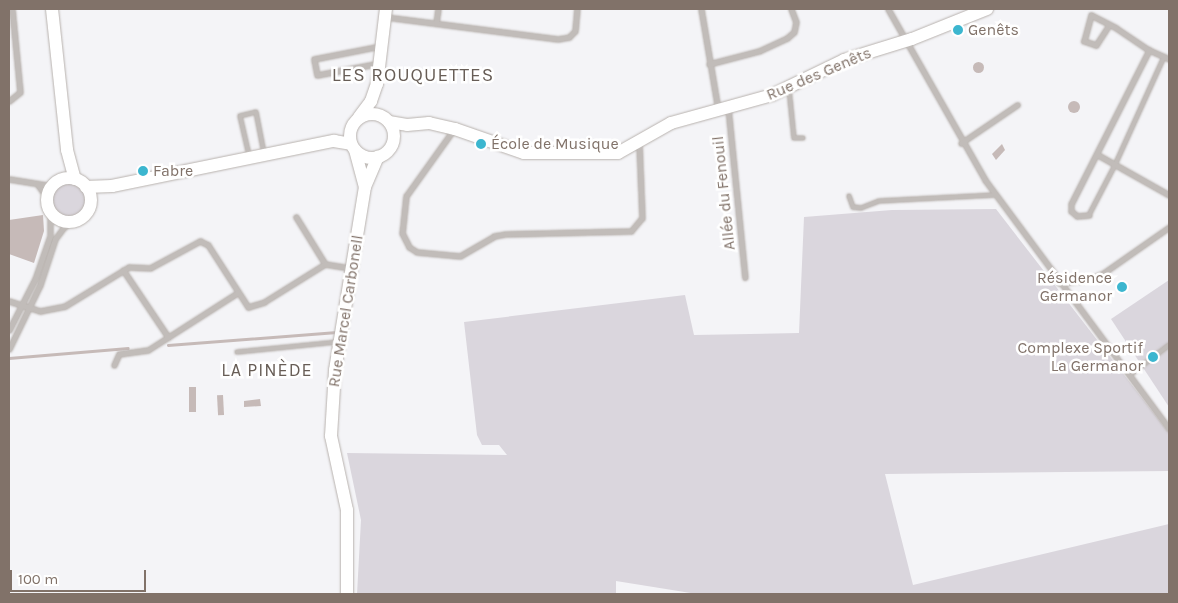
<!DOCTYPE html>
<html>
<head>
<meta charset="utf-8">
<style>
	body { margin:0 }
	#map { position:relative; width:1178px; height:603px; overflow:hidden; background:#f4f4f7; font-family:Karla,sans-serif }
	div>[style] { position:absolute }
	.green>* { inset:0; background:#dad6dd }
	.round { border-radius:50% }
	.water>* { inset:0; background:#c6bab8; transform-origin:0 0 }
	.stream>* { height:2.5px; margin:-1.25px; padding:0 1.25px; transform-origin:1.25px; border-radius:1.25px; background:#c6bab8 }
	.roads { filter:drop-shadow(0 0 1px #b8b2ae) drop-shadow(0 0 1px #b8b2ae) }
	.lane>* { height:4px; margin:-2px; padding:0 2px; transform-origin:2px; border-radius:2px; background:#c1bcb9 }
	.street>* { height:5px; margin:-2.5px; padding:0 2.5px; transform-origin:2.5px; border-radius:2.5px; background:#c1bcb9 }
	.secondary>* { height:12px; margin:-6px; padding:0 6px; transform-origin:6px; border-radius:6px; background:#fff }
	.secondary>.ring { margin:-6px; padding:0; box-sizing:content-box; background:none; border:12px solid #fff; border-radius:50% }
	.dots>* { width:14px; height:14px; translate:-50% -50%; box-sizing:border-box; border:2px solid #fff; border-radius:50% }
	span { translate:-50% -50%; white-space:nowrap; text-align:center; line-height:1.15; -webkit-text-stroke:5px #fff; paint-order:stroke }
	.poi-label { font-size:16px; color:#817269 }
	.left { translate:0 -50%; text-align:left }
	.right { translate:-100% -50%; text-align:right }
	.street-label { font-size:16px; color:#817269 }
	.neighbourhood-label { font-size:18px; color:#675d56; letter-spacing:1px }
	.quarter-label { font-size:19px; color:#675d56; letter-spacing:1px }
	.frame { position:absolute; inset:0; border:10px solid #817269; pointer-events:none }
	.scale { position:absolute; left:10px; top:570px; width:136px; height:22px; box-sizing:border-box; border:2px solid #817269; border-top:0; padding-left:6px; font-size:15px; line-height:18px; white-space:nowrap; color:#817269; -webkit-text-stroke:4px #fff; paint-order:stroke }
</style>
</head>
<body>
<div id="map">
	<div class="green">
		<i class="round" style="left:51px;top:183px;width:34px;height:34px"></i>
		<i style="clip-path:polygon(996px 209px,1169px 433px,1169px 471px,885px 474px,913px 585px,1169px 524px,1169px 594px,697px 594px,616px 581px,616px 594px,357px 594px,361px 520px,347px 453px,507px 455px,499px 445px,482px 445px,477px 435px,464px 322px,685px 295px,694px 335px,799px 333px,804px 217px,892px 210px)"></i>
		<i style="clip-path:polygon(1169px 280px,1169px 407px,1111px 319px)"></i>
	</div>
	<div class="water">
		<i class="round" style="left:972.5px;top:61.5px;width:11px;height:11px"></i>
		<i class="round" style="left:1068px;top:101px;width:12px;height:12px"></i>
		<i style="clip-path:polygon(1002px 144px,1005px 150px,996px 160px,992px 154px)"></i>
		<i style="clip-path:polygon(43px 215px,44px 231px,34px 263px,9px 254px,9px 220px)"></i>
		<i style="left:189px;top:387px;width:7px;height:25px"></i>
		<i style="left:223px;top:395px;width:20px;height:6px;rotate:87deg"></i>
		<i style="clip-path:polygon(260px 399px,261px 406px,244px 407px,244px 401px)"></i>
	</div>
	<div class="stream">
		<i style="left:168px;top:345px;width:169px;rotate:-4.4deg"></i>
		<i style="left:9px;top:358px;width:119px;rotate:-4.8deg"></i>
	</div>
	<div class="roads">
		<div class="lane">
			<i style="left:789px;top:89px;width:49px;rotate:84.2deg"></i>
			<i style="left:794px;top:138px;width:9px"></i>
			<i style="left:249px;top:155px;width:40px;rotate:-103deg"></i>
			<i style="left:240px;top:116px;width:16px;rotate:-14deg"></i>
			<i style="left:256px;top:112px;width:42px;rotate:79deg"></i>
			<i style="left:849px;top:196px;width:12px;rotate:70deg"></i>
			<i style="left:853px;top:207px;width:8px;rotate:7deg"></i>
			<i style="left:861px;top:208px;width:19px;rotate:-21deg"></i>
			<i style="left:879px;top:201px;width:116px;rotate:-3deg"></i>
			<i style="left:1089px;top:215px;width:56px;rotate:-62.5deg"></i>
			<i style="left:1115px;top:165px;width:119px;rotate:-65.6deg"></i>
			<i style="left:237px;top:352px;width:100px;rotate:-5.7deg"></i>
			<i style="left:1130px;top:375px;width:49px;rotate:-37.6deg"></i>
		</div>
		<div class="street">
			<i style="left:701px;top:9px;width:101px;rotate:80.4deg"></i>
			<i style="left:888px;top:9px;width:197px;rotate:60.4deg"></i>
			<i style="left:985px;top:180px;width:310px;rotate:53.5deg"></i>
			<i style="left:386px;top:17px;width:173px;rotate:7.3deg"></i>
			<i style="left:558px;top:39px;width:11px;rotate:-10deg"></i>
			<i style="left:569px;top:37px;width:8px;rotate:-45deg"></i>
			<i style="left:575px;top:31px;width:22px;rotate:-85deg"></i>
			<i style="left:436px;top:23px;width:14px;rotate:-82deg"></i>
			<i style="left:1109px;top:25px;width:24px;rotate:123deg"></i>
			<i style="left:1096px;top:45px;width:13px;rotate:-162deg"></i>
			<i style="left:1084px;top:41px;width:27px;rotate:-75deg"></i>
			<i style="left:1091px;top:15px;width:28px;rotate:27deg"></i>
			<i style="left:1116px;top:28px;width:40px;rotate:34deg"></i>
			<i style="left:1149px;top:50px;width:22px;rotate:24deg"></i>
			<i style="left:380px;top:63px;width:64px;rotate:169.2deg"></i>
			<i style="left:317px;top:75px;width:16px;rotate:-101deg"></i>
			<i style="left:314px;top:59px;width:67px;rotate:-11.1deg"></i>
			<i style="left:709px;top:64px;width:52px;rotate:-14.6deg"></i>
			<i style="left:759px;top:51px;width:31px;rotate:-25deg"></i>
			<i style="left:787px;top:38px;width:9px;rotate:-41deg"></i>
			<i style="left:794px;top:32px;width:10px;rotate:-79deg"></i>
			<i style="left:796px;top:22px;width:14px;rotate:-111deg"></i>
			<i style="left:9px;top:101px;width:14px;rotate:-39deg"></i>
			<i style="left:20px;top:92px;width:83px;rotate:-95.5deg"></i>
			<i style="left:728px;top:108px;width:170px;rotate:84.3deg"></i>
			<i style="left:454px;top:129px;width:82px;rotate:125.6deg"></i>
			<i style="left:406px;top:196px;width:37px;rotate:96deg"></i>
			<i style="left:402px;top:233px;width:16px;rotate:63deg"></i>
			<i style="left:409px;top:247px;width:9px;rotate:32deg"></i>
			<i style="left:417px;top:252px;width:43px;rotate:5.3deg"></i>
			<i style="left:460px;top:256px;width:39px;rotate:-30deg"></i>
			<i style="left:494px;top:236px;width:11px;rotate:-10deg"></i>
			<i style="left:505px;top:234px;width:126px;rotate:-1.4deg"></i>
			<i style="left:631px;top:231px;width:17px;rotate:-50deg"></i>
			<i style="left:642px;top:218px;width:76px;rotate:-92.3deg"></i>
			<i style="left:961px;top:143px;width:68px;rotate:-34.2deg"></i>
			<i style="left:1098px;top:155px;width:81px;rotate:29.4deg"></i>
			<i style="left:9px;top:179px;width:44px;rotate:9.2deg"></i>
			<i style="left:38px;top:185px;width:16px;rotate:55deg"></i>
			<i style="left:1089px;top:215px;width:12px;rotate:175deg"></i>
			<i style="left:1077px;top:216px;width:8px;rotate:-140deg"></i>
			<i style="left:1071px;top:211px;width:7px;rotate:-90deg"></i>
			<i style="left:1071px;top:204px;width:173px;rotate:-63.1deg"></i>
			<i style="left:296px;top:217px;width:55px;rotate:58.3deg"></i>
			<i style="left:123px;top:270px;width:81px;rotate:56.1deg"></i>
			<i style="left:1059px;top:283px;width:31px;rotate:-7deg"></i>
			<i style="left:1090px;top:279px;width:13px;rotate:-23deg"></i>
			<i style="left:1102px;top:274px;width:82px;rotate:-35deg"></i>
			<i style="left:9px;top:301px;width:33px;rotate:18deg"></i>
			<i style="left:40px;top:311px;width:25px;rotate:-11deg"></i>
			<i style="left:65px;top:306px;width:75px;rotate:-31.4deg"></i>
			<i style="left:129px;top:267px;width:21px;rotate:3deg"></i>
			<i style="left:150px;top:268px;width:57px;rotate:-28.4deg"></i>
			<i style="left:200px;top:241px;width:9px;rotate:27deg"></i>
			<i style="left:208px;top:245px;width:74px;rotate:57.2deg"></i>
			<i style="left:248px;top:307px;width:17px;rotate:-17deg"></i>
			<i style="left:264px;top:302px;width:72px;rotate:-31.9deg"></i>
			<i style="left:325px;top:264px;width:25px;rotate:9deg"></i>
			<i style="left:9px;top:330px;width:57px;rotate:-63deg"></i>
			<i style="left:35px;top:279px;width:46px;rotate:-70.8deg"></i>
			<i style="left:50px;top:236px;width:25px;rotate:-90deg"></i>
			<i style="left:9px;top:349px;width:71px;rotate:-64.2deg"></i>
			<i style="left:40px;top:285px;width:48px;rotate:-71.9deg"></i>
			<i style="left:55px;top:239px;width:15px;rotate:-53deg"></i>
			<i style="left:64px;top:227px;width:10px;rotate:-29deg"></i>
			<i style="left:114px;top:365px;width:12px;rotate:-66deg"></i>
			<i style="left:119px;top:354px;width:29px;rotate:-8deg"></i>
			<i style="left:148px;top:350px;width:106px;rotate:-32.6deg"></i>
		</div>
		<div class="secondary">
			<i style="left:52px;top:9px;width:142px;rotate:83.9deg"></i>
			<i style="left:67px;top:150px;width:30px;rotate:75deg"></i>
			<i class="ring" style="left:350px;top:114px;width:32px;height:32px"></i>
			<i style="left:359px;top:117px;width:20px;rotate:-53deg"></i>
			<i style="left:371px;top:101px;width:18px;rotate:-71deg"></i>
			<i style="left:377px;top:84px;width:76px;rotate:-83.2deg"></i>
			<i style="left:389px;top:122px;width:18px;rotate:9deg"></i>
			<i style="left:407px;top:125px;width:22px;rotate:-5deg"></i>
			<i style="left:429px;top:123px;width:27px;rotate:13deg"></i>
			<i style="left:455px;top:129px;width:73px;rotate:19.2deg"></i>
			<i style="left:524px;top:153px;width:94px"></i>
			<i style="left:618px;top:153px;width:61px;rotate:-29.5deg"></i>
			<i style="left:671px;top:123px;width:105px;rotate:-15.5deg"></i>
			<i style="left:772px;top:95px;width:80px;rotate:-25.9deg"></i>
			<i style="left:844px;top:60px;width:71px;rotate:-17.2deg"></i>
			<i style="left:912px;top:39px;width:81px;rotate:-21.8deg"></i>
			<i style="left:355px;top:150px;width:38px;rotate:75deg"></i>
			<i class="ring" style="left:47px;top:178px;width:32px;height:32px"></i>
			<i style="left:86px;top:187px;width:26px;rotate:-2deg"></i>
			<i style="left:112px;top:186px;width:227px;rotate:-11.5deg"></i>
			<i style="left:334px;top:141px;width:17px;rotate:10deg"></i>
			<i style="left:347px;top:594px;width:84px;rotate:-90deg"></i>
			<i style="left:347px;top:510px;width:76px;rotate:-102.2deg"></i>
			<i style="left:331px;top:436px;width:66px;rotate:-86.5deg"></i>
			<i style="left:335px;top:370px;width:185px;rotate:-80.7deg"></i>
			<i style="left:365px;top:187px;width:33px;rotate:-67deg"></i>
		</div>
	</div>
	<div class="dots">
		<i style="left:958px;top:30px;background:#3cb6cf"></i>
		<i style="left:481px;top:144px;background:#3cb6cf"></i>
		<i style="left:143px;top:171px;background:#3cb6cf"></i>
		<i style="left:1122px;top:287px;background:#3cb6cf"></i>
		<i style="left:1153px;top:357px;background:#3cb6cf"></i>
	</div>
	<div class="poi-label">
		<span class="left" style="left:968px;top:30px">Genêts</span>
		<span class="left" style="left:491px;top:144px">École de Musique</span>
		<span class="left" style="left:153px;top:171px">Fabre</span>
		<span class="right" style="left:1112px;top:287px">Résidence<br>Germanor</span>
		<span class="right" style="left:1143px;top:357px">Complexe Sportif<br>La Germanor</span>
	</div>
	<div class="street-label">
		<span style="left:819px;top:74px;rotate:-23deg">Rue des Genêts</span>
		<span style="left:724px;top:193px;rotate:-96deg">Allée du Fenouil</span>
		<span style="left:346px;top:311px;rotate:-81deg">Rue Marcel Carbonell</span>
	</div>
	<div class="neighbourhood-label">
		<span style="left:267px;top:370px">LA PINÈDE</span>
	</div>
	<div class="quarter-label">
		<span style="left:413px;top:76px">LES ROUQUETTES</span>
	</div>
	<div class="frame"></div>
	<div class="scale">100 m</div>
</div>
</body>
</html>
